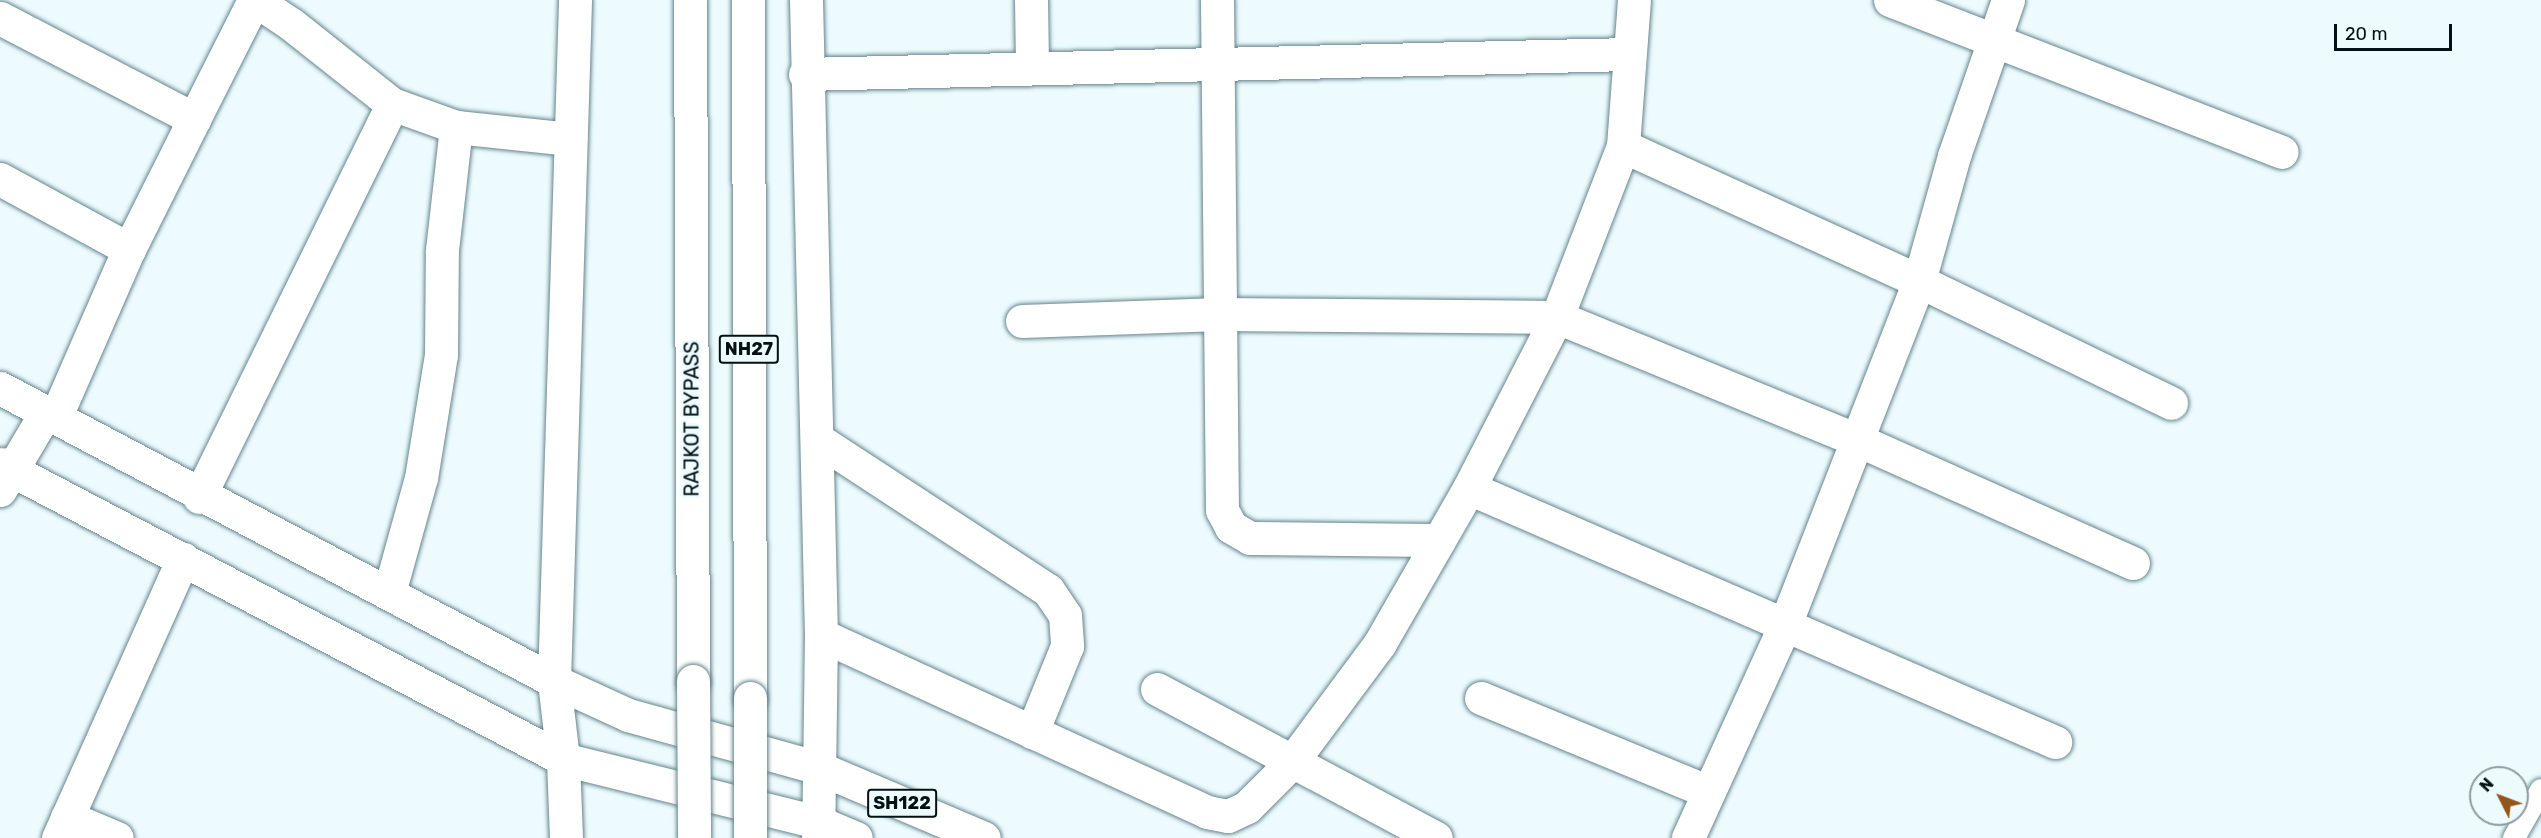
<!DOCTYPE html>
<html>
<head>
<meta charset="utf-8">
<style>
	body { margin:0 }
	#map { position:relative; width:2541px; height:838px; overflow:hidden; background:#edfbfe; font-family:Rubik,sans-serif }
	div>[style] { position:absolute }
	.roads { filter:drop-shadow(0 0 2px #64858c) drop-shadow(0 0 2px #64858c) }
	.lane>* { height:22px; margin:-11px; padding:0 11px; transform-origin:11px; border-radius:11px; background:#fff }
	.street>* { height:33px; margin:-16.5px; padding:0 16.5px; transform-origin:16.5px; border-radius:16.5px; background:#fff }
	.secondary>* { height:33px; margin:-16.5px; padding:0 16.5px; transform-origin:16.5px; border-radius:16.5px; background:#fff }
	.primary>* { height:33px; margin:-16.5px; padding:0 16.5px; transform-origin:16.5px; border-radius:16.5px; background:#fff }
	.highway>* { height:33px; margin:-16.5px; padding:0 16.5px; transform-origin:16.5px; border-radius:16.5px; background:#fff }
	.bridges { filter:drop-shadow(0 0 2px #64858c) drop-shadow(0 0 2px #64858c) }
	.highway-bridge>* { height:33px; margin:-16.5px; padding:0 16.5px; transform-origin:16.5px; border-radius:16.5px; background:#fff }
	span { translate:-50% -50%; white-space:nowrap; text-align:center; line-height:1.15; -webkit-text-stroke:6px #edfbfe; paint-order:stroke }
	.shield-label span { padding:2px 4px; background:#edfbfe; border:2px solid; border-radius:4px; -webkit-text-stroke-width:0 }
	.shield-label { font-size:18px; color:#041013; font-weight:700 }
	.street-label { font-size:20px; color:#041013 }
	.north { position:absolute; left:2469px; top:766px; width:60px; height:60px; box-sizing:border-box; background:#edfbfe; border:2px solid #909da0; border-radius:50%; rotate:312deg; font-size:16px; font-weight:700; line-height:24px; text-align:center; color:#041013 }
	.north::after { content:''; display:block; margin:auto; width:21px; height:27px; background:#93561a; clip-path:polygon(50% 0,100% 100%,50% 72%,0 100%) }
	.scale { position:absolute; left:2334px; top:24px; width:118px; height:27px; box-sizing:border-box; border:3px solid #041013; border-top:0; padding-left:8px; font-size:18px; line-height:21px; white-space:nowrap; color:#041013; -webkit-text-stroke:4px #edfbfe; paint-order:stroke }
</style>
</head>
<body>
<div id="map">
	<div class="roads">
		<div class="lane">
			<i style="left:2514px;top:838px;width:55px;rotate:-60.6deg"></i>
		</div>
		<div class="street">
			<i style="left:255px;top:0;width:43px;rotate:33.7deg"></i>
			<i style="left:291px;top:24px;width:129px;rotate:38.4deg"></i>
			<i style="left:392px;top:104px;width:68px;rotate:19.8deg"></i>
			<i style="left:456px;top:127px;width:115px;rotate:6deg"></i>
			<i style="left:1031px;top:0;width:67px;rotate:89.1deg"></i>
			<i style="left:1217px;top:0;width:510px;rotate:89.44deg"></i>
			<i style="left:1222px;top:510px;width:19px;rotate:62deg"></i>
			<i style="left:1231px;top:527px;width:22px;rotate:30deg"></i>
			<i style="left:1250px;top:538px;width:189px;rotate:0.6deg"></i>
			<i style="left:1890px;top:0;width:420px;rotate:21.2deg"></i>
			<i style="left:2008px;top:0;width:165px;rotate:109.1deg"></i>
			<i style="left:1954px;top:156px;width:130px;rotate:105.6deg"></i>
			<i style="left:1919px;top:281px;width:280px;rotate:25.8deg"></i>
			<i style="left:0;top:18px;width:219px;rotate:27.5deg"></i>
			<i style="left:194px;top:119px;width:133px;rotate:-63.2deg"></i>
			<i style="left:805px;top:74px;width:824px;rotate:-1.39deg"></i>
			<i style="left:1623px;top:146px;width:325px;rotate:24.5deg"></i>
			<i style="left:1919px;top:281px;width:371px;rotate:111.3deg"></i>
			<i style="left:1784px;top:627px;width:232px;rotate:114.5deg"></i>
			<i style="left:0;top:179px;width:147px;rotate:28.5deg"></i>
			<i style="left:1022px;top:321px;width:198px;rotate:-2deg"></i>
			<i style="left:1220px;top:314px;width:337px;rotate:0.5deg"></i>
			<i style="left:1557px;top:317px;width:327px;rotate:22.3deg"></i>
			<i style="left:1860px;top:441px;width:299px;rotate:24.1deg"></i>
			<i style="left:56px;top:416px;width:182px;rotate:-66.4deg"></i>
			<i style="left:129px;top:249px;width:145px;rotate:-63.4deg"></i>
			<i style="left:817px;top:439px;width:276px;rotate:33.2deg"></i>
			<i style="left:1048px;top:590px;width:30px;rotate:56deg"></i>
			<i style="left:1065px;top:615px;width:31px;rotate:86deg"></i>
			<i style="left:1067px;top:646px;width:93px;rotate:112.1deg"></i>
			<i style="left:1469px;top:488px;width:639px;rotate:23.43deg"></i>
			<i style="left:0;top:490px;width:91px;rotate:-59.5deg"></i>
			<i style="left:199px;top:497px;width:438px;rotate:-63.8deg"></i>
			<i style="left:389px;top:593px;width:119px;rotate:-74.5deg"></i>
			<i style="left:421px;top:478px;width:125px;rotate:-80.8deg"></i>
			<i style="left:441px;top:355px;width:105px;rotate:-89.5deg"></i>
			<i style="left:442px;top:250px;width:124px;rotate:-83.5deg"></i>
			<i style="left:821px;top:635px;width:425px;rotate:24.6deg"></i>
			<i style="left:1207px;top:812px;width:21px;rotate:11deg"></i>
			<i style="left:1228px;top:816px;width:21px;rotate:-25deg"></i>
			<i style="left:1247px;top:807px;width:62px;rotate:-45deg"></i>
			<i style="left:1291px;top:763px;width:149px;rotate:-53.4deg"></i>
			<i style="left:1380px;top:643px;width:179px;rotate:-60.1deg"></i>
			<i style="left:1469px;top:488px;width:192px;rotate:-62.8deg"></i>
			<i style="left:1557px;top:317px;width:183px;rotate:-68.9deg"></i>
			<i style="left:1623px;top:146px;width:146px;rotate:-85.7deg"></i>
			<i style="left:1157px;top:689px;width:316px;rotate:28.1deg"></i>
			<i style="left:1481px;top:698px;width:244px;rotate:22.4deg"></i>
			<i style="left:67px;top:817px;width:54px;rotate:22.8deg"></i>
			<i style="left:58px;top:838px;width:306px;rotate:-65.9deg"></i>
		</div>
		<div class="secondary">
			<i style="left:806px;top:0;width:635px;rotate:88.65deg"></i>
			<i style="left:821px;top:635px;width:203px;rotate:90.8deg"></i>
			<i style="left:0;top:388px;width:627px;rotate:27.87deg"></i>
			<i style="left:554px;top:681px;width:81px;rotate:24.7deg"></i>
			<i style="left:628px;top:715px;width:198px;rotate:15.5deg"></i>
			<i style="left:0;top:464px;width:636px;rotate:27.65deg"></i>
			<i style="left:563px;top:759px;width:263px;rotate:13.9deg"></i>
			<i style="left:566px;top:838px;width:79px;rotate:-92.2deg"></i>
			<i style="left:563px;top:759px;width:79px;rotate:-96.6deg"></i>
			<i style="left:554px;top:681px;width:681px;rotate:-88.23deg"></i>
		</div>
		<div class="primary">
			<i style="left:819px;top:768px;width:179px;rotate:23deg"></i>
			<i style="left:818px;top:822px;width:41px;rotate:22.8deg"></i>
		</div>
		<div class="highway">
			<i style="left:690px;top:0;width:681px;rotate:89.75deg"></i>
			<i style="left:748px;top:0;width:698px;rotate:89.84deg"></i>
		</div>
	</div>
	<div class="bridges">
		<div class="highway-bridge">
			<i style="left:693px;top:681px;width:157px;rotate:89.6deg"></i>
			<i style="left:750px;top:698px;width:140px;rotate:90deg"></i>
		</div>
	</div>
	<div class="shield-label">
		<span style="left:749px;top:349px">NH27</span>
		<span style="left:902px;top:803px">SH122</span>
	</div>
	<div class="street-label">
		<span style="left:692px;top:419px;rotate:-90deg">RAJKOT BYPASS</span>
	</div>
	<div class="north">N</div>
	<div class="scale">20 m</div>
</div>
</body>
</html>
